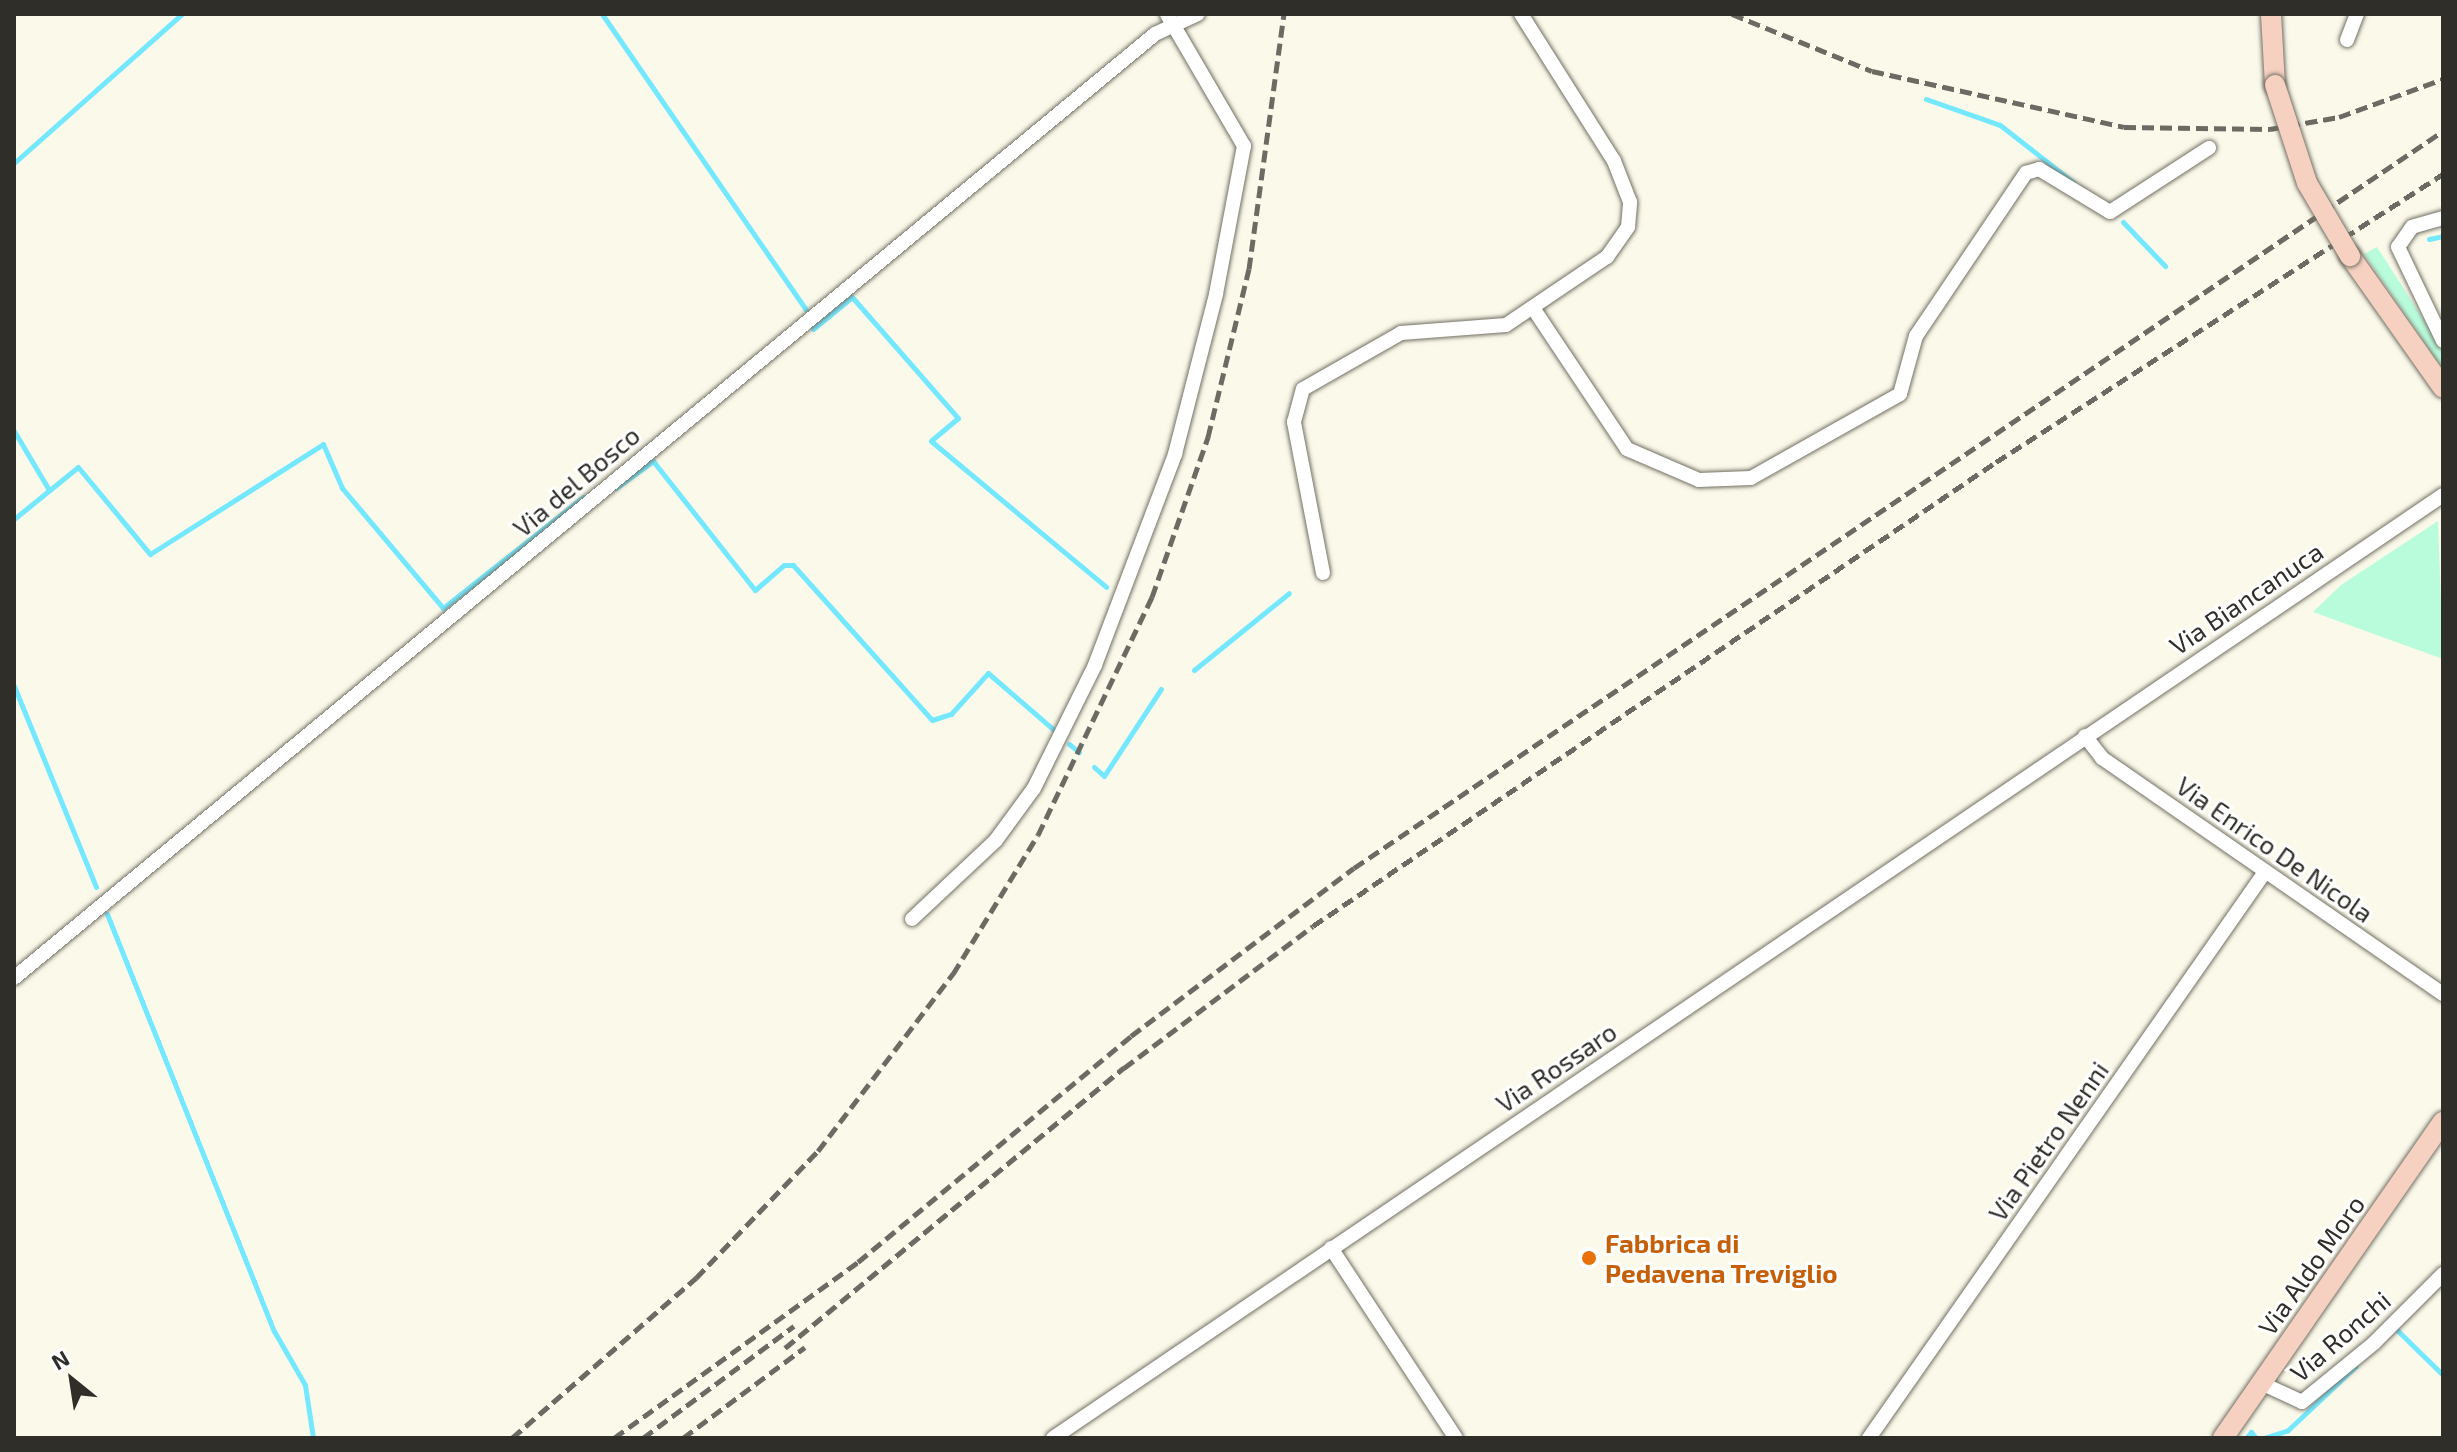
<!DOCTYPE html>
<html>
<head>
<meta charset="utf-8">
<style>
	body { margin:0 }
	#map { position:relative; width:2457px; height:1452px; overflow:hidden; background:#fbf9ea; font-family:"Exo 2",sans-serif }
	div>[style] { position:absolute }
	.green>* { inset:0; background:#b9fcdc }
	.stream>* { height:5px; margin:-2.5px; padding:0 2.5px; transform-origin:2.5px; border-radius:2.5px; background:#73e8ff }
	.roads { filter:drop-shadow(0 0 2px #727063) drop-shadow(0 0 2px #727063) }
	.minor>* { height:14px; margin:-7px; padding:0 7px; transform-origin:7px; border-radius:7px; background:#fff }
	.secondary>* { height:20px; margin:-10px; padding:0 10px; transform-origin:10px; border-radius:10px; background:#f6d1c2 }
	.rail>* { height:5px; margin-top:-2.5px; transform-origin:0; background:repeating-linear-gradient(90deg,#6c6b63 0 12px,transparent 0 18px) }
	.bridges { filter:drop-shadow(0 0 2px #727063) drop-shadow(0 0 2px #727063) }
	.secondary-bridge>* { height:20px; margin:-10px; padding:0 10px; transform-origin:10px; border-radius:10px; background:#f6d1c2 }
	.dots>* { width:22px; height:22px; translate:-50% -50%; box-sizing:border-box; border:4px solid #fff; border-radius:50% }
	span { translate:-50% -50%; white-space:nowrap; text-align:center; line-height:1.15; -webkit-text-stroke:6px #fff; paint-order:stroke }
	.street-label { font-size:26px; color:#2f2e29 }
	.food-label { font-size:26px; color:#c56008; font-weight:700 }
	.left { translate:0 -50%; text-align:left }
	.frame { position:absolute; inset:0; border:16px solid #2f2e29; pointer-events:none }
	.north { position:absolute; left:32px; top:1340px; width:80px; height:80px; -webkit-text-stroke:6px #fff; paint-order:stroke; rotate:330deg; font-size:22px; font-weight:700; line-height:32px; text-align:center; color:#2f2e29 }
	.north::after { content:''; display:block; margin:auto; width:28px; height:36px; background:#2f2e29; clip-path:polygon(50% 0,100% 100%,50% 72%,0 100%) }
</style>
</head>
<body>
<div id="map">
	<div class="green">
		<i style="clip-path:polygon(2377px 247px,2429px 328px,2443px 330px,2443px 369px,2364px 254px)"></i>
		<i style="clip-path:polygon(2438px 521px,2443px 659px,2313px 612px,2341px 585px)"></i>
	</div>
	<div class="stream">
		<i style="left:602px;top:14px;width:359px;rotate:55.4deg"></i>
		<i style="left:1926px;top:99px;width:78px;rotate:19.4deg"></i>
		<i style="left:2000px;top:125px;width:93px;rotate:38deg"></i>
		<i style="left:14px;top:163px;width:225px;rotate:-41.6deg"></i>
		<i style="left:2123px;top:222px;width:61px;rotate:46.3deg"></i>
		<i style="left:2429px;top:239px;width:14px;rotate:-12deg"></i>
		<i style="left:813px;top:329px;width:50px;rotate:-39.4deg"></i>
		<i style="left:852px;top:297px;width:161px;rotate:48.8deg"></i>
		<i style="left:958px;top:418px;width:35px;rotate:140deg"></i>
		<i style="left:931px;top:441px;width:228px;rotate:39.8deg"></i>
		<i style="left:14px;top:431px;width:69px;rotate:59.3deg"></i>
		<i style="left:616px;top:488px;width:46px;rotate:-36.1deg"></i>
		<i style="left:653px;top:461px;width:164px;rotate:51.7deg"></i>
		<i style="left:755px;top:590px;width:38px;rotate:-41deg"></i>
		<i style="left:784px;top:565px;width:9px"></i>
		<i style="left:793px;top:565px;width:208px;rotate:48.1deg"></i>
		<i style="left:932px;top:720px;width:20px;rotate:-18deg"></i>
		<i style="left:951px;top:714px;width:55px;rotate:-47.9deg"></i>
		<i style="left:988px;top:673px;width:87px;rotate:40.8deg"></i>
		<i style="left:14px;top:519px;width:82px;rotate:-39.1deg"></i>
		<i style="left:78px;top:467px;width:113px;rotate:50.4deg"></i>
		<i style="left:150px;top:554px;width:205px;rotate:-32.4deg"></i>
		<i style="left:323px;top:444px;width:48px;rotate:66.6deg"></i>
		<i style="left:342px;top:488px;width:157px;rotate:49.9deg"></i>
		<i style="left:443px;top:608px;width:179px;rotate:-38.4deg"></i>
		<i style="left:1194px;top:670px;width:122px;rotate:-39deg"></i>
		<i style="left:14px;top:686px;width:217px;rotate:67.8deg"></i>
		<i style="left:1069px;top:744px;width:13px;rotate:39deg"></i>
		<i style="left:1094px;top:767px;width:13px;rotate:42deg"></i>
		<i style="left:1104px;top:776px;width:104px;rotate:-56.8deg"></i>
		<i style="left:107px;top:914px;width:449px;rotate:68.2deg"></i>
		<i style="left:274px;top:1331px;width:62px;rotate:60.1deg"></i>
		<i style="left:305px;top:1385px;width:54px;rotate:81.4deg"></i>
		<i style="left:2396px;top:1329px;width:66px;rotate:44.4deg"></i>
		<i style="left:2246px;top:1438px;width:8px;rotate:-50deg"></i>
		<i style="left:2251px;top:1432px;width:8px;rotate:50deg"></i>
		<i style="left:2264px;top:1438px;width:25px;rotate:-18deg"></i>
		<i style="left:2288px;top:1430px;width:93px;rotate:-43.3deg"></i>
	</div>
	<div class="roads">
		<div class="minor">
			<i style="left:2347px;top:40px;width:28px;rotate:-69deg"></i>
			<i style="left:2443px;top:218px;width:32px;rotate:164deg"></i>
			<i style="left:2412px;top:227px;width:24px;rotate:125deg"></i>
			<i style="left:2398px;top:247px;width:104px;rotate:64.4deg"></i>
			<i style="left:1533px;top:308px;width:169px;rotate:56.3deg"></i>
			<i style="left:1627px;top:449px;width:78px;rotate:23.3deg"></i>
			<i style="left:1699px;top:480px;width:52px;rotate:-2.2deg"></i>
			<i style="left:1751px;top:478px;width:171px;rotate:-29.4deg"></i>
			<i style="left:1900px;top:394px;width:60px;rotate:-74.6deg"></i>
			<i style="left:1916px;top:336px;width:197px;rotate:-56deg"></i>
			<i style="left:2026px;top:173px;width:14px;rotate:-17deg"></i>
			<i style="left:2039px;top:169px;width:83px;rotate:31.2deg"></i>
			<i style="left:2110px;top:212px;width:118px;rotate:-32.9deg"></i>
			<i style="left:1323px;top:573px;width:154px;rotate:-100.9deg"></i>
			<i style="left:1294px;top:422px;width:34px;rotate:-75deg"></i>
			<i style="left:1303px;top:389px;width:113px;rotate:-29.7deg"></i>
			<i style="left:1401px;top:333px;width:105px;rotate:-4.4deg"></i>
			<i style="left:1506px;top:325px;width:122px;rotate:-34deg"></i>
			<i style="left:1607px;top:257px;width:37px;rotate:-55deg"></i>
			<i style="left:1628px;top:227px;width:25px;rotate:-85deg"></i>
			<i style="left:1630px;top:202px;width:44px;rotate:-111.3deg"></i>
			<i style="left:1614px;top:161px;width:174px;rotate:-122.3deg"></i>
			<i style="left:2085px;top:736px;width:28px;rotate:52deg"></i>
			<i style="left:2102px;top:758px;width:415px;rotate:34.7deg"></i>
			<i style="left:912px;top:919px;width:115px;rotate:-43.2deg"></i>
			<i style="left:996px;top:840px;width:64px;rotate:-53.8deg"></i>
			<i style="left:1034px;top:788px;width:137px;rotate:-63.6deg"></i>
			<i style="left:1095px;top:665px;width:226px;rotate:-69.2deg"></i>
			<i style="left:1175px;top:454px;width:165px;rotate:-75.6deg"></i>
			<i style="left:1216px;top:294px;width:151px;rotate:-79.3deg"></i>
			<i style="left:1244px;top:146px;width:153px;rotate:-120.3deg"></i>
			<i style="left:14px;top:978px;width:1481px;rotate:-39.6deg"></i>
			<i style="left:1155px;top:34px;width:47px;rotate:-24.9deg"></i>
			<i style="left:1331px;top:1248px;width:227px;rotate:56.7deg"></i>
			<i style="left:2261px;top:1383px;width:45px;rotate:24.9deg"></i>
			<i style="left:2302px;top:1402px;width:93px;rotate:-39.3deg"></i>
			<i style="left:2374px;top:1343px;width:98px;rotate:-45deg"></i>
			<i style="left:1053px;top:1438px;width:1680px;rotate:-34.15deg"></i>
			<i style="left:1869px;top:1438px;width:691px;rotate:-55.02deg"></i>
		</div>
		<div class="secondary">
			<i style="left:2271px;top:14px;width:71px;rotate:86.8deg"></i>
			<i style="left:2350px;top:256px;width:161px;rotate:54.8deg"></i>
			<i style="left:2223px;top:1438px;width:385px;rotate:-55.2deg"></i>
		</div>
	</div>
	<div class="rail">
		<i style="left:1732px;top:14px;width:151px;rotate:22.2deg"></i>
		<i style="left:1872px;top:71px;width:258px;rotate:12.5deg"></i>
		<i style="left:2124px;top:127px;width:146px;rotate:0.8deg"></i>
		<i style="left:2270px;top:129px;width:70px;rotate:-9.9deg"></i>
		<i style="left:2339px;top:117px;width:111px;rotate:-20.1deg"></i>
		<i style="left:785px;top:1348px;width:440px;rotate:-39.6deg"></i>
		<i style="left:1124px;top:1068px;width:236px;rotate:-36.9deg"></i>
		<i style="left:1313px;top:926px;width:826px;rotate:-34.19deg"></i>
		<i style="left:1996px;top:462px;width:532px;rotate:-32.79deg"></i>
		<i style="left:512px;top:1438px;width:244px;rotate:-41deg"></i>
		<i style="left:696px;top:1278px;width:176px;rotate:-46.2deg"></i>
		<i style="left:818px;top:1151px;width:223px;rotate:-52.7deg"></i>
		<i style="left:953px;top:974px;width:163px;rotate:-58.6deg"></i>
		<i style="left:1038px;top:835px;width:264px;rotate:-64.4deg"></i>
		<i style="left:1152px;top:597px;width:170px;rotate:-70.7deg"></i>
		<i style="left:1208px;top:437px;width:173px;rotate:-76.3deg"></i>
		<i style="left:1249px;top:269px;width:257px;rotate:-82.2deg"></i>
		<i style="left:614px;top:1438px;width:301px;rotate:-35.8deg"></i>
		<i style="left:858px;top:1262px;width:354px;rotate:-39.6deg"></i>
		<i style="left:1131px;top:1036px;width:279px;rotate:-37deg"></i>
		<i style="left:1354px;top:868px;width:1315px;rotate:-34.09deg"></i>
		<i style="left:643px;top:1438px;width:188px;rotate:-36.6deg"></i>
		<i style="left:683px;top:1438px;width:152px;rotate:-36.7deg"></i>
	</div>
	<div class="bridges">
		<div class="secondary-bridge">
			<i style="left:2275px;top:85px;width:103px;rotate:71.9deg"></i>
			<i style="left:2307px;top:183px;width:85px;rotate:59.5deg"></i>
		</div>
	</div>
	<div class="dots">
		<i style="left:1589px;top:1258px;background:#e8710a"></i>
	</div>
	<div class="street-label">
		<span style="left:576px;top:481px;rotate:-40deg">Via del Bosco</span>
		<span style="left:2246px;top:598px;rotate:-34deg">Via Biancanuca</span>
		<span style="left:2275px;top:849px;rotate:35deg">Via Enrico De Nicola</span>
		<span style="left:1556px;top:1067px;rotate:-34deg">Via Rossaro</span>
		<span style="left:2048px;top:1141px;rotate:-55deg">Via Pietro Nenni</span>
		<span style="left:2311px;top:1265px;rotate:-55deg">Via Aldo Moro</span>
		<span style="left:2340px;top:1336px;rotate:-41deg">Via Ronchi</span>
	</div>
	<div class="food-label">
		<span class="left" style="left:1605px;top:1258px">Fabbrica di<br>Pedavena Treviglio</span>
	</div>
	<div class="frame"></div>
	<div class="north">N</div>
</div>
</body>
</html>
